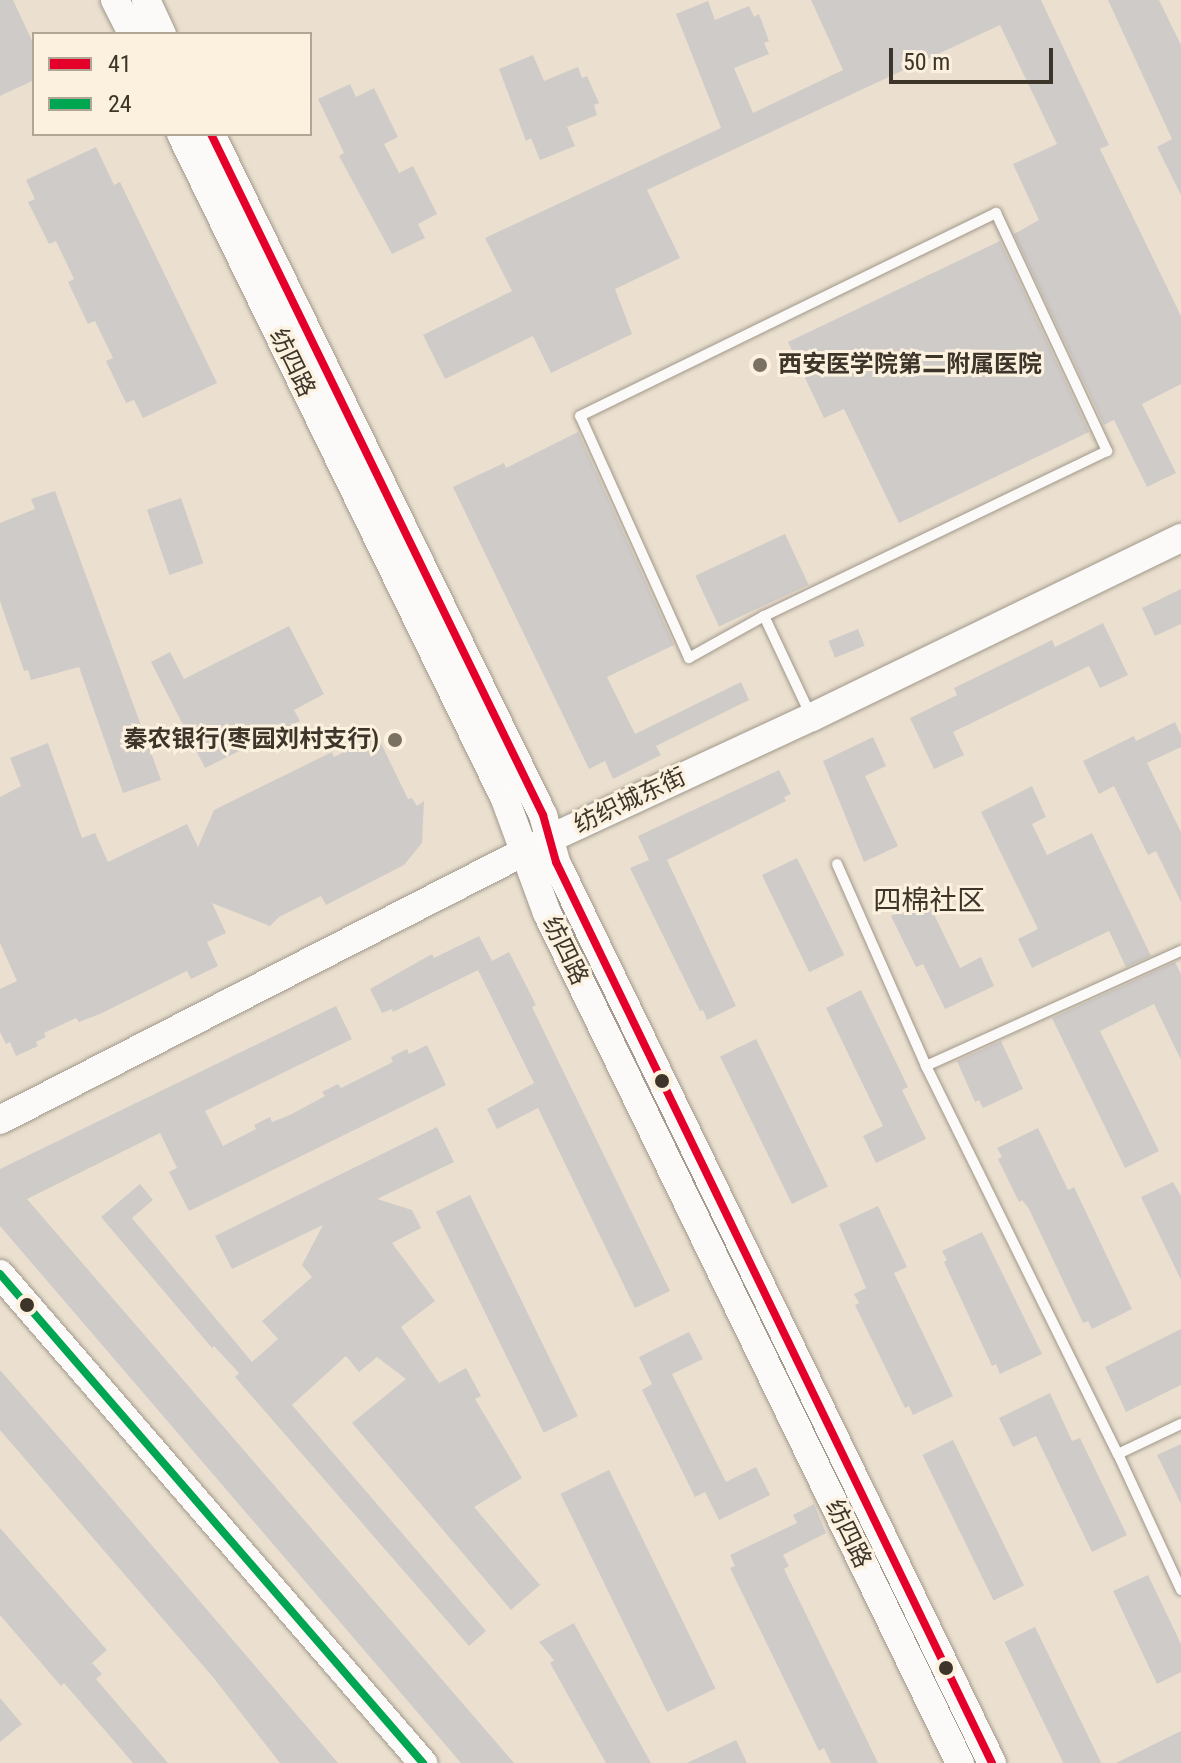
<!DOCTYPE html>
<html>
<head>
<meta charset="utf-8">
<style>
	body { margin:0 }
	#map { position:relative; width:1181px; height:1763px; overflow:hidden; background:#ebe0cf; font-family:"Roboto Condensed","Noto Sans SC",sans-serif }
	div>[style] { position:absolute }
	.building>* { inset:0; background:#cfcbc9; transform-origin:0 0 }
	.roads { filter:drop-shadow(0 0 2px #a0988b) drop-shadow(0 0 2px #a0988b) }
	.lane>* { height:10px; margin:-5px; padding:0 5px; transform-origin:5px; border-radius:5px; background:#fcfaf8 }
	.secondary>* { height:28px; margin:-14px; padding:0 14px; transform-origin:14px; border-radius:14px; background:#fcfaf8 }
	.bus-1>* { height:8px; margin:-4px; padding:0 4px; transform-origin:4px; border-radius:4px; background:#e4002b }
	.bus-2>* { height:8px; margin:-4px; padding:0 4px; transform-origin:4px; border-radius:4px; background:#00a651 }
	.dots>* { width:22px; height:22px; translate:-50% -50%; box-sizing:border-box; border:4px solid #fcf1df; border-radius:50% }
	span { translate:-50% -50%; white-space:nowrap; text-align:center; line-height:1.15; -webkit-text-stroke:6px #fcf1df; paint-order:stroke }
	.street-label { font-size:24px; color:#3d3529 }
	.poi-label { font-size:24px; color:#3d3529; font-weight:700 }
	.left { translate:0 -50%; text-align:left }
	.right { translate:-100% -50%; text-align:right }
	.quarter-label { font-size:28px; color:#3d3529 }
	.legend { position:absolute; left:32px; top:32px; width:280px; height:104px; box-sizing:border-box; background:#fcf1df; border:2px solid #b0a696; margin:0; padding:10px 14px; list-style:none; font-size:24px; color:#3d3529 }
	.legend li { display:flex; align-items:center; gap:16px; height:40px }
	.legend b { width:40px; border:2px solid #b0a696 }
	.scale { position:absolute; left:889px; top:48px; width:164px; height:36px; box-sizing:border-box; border:4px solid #3d3529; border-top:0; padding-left:10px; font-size:24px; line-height:28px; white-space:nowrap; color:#3d3529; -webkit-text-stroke:6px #fcf1df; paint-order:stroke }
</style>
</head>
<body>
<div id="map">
	<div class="building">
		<i style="clip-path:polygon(0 0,13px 0,34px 45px,34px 80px,0 96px)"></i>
		<i style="clip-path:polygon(811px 0,1041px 0,1109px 145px,1100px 149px,1181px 316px,1181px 384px,1142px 404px,1176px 473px,1147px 487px,1114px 420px,1104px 425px,1014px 234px,1039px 220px,1013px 164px,1057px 144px,1000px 25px,647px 190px,680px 258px,615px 289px,632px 334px,551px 373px,533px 336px,445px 379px,423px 335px,512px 291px,485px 238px,721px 128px,676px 14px,708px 1px,715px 20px,749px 6px,754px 17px,759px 14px,769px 41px,764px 43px,769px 54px,734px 68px,753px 113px,843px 70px)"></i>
		<i style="clip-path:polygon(1108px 0,1159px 0,1181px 45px,1181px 195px,1157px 147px,1172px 139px)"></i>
		<i style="clip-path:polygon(533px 55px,544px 81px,578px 67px,582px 78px,587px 76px,599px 103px,594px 105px,597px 115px,567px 127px,575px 146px,540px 160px,531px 138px,526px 141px,499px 69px)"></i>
		<i style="clip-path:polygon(350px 84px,356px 97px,374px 88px,398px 137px,384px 144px,399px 173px,413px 166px,437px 214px,418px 224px,425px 238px,392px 254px,339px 156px,344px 153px,318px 99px)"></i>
		<i style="clip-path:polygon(96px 147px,114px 185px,120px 182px,217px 383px,143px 418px,134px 400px,126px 403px,106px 361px,113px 358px,95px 321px,88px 324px,68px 282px,74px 279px,56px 241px,49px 244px,28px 202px,35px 199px,26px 180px)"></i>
		<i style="clip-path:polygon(1000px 241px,1089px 432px,899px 523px,844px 409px,824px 418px,788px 342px)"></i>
		<i style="clip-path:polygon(578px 432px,674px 645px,607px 677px,635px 734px,741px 682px,749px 700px,656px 746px,661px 755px,613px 779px,605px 761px,589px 769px,453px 487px,504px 463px,506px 468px)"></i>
		<i style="clip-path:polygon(55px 491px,161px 780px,123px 793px,79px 667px,31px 680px,28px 670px,24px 671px,0 601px,0 523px,35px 509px,31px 499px)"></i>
		<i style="left:181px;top:498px;width:69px;height:36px;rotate:71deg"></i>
		<i style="left:785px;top:534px;width:56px;height:99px;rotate:65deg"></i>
		<i style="clip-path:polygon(1181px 589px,1181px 624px,1155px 636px,1142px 608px)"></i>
		<i style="clip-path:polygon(1103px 623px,1128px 675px,1100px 688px,1089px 666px,953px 732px,964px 755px,934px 769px,910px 718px,957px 695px,954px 688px,1052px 640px,1055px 647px)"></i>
		<i style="clip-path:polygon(289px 626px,324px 694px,294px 710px,300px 721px,205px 768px,151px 662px,170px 652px,184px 679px)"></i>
		<i style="left:858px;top:629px;width:18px;height:32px;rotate:68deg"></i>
		<i style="clip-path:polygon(1175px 722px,1181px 735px,1181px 747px,1147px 763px,1181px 832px,1181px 902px,1156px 851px,1148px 855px,1114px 786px,1099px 794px,1083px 761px,1134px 736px,1136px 741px)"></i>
		<i style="clip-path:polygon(377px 735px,408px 799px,412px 798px,417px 806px,424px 801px,422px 843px,404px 865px,326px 905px,321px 896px,279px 917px,270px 926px,212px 903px,226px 933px,207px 942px,218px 966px,191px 979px,187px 971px,100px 1014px,79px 1022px,76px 1018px,44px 1033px,46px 1037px,36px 1042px,38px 1046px,16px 1056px,10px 1042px,6px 1044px,0 1032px,0 989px,17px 981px,0 943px,0 797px,21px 786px,10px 758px,48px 743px,82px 838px,95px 833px,108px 862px,187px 824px,198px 847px,214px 810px,332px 752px,334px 757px)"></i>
		<i style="clip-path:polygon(873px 737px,886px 766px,865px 776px,898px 846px,864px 862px,823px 761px)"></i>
		<i style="clip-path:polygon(779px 770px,791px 794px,784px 797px,786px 801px,667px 860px,736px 1006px,707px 1020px,703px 1010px,700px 1011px,630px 868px,649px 860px,638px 836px)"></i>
		<i style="clip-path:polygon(1032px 786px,1046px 817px,1032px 824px,1047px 855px,1092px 833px,1151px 956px,1126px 967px,1109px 931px,1032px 968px,1018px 939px,1038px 929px,981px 812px)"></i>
		<i style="left:797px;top:858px;width:108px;height:39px;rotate:64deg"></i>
		<i style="clip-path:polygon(926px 898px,960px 968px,981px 957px,994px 986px,945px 1009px,923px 964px,916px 967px,891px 916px)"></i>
		<i style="clip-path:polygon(479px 936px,492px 961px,509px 952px,536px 1005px,532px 1007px,670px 1291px,635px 1308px,538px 1108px,497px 1129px,487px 1109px,534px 1083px,478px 970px,393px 1012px,392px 1009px,382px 1013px,370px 989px,432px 954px,434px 958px)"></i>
		<i style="clip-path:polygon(1175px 962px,1181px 974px,1181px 1060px,1154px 1004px,1100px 1031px,1159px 1151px,1125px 1168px,1052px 1018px)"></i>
		<i style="clip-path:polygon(861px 990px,908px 1087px,902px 1090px,926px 1139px,876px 1163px,863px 1136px,883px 1126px,826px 1008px)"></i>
		<i style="clip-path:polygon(336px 1006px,352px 1039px,205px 1111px,223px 1146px,256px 1129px,254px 1125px,270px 1117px,272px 1122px,290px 1115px,325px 1096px,322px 1092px,338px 1084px,341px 1088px,393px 1062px,391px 1057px,407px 1049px,409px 1054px,427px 1045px,446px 1085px,189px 1211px,169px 1172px,177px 1168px,160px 1133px,27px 1199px,514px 1763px,461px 1763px,0 1226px,0 1169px)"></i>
		<i style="left:756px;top:1039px;width:164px;height:40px;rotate:64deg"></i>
		<i style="clip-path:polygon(1001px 1041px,1023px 1089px,983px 1108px,979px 1100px,975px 1102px,957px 1061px)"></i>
		<i style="clip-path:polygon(437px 1127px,454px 1162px,377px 1199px,412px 1210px,421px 1228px,392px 1243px,435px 1301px,401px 1327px,439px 1383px,466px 1368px,481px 1396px,475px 1399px,522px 1478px,474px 1507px,540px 1585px,511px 1610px,352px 1423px,406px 1379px,377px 1357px,359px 1372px,346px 1356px,292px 1405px,486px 1631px,469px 1646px,235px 1377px,239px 1373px,214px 1346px,212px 1348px,101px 1217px,140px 1184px,153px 1200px,132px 1218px,252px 1362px,278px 1339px,262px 1321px,312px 1277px,302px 1265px,323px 1225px,232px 1269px,215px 1236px)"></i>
		<i style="clip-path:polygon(1038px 1128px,1068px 1190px,1074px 1187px,1132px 1309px,1092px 1329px,1088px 1321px,1083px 1323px,1029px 1209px,1022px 1200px,1019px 1202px,998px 1159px,1002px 1157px,997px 1148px)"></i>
		<i style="clip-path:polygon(1173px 1182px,1181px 1196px,1181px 1280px,1141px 1197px)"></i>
		<i style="left:470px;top:1195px;width:246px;height:38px;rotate:64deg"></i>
		<i style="clip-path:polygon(878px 1206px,907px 1267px,894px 1273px,953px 1396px,913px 1415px,909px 1406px,905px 1408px,855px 1305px,859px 1303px,854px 1294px,866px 1288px,839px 1224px)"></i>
		<i style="clip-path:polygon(982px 1232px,1042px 1354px,1000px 1374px,996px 1364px,992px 1366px,944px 1262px,947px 1260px,942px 1251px)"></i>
		<i style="clip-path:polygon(1181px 1329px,1181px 1385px,1126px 1412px,1105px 1367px)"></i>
		<i style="clip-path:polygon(689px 1332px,703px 1359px,672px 1374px,726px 1482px,756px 1467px,770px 1495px,719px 1520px,705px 1492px,695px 1497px,642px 1390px,652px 1384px,639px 1357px)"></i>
		<i style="clip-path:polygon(0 1370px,84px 1466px,338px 1763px,280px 1763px,212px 1676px,0 1430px)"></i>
		<i style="clip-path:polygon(1050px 1393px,1072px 1441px,1080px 1438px,1127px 1535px,1092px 1552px,1036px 1436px,1013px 1447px,999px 1418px)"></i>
		<i style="left:953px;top:1440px;width:162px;height:34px;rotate:64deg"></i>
		<i style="clip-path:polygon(1181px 1444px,1181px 1504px,1157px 1455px)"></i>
		<i style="left:609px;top:1470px;width:243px;height:54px;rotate:64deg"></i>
		<i style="clip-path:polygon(814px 1504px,826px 1533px,783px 1555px,789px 1566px,784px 1569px,878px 1763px,831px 1763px,824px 1748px,819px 1751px,730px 1568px,735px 1566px,730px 1555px,797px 1523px,793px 1515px)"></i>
		<i style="clip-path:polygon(0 1528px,107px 1650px,92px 1663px,102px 1674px,96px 1679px,168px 1763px,133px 1763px,64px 1683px,61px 1686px,0 1615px)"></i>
		<i style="clip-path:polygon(1148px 1575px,1181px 1644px,1181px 1672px,1157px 1684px,1113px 1591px)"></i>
		<i style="clip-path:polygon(574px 1623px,584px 1642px,651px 1763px,606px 1763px,569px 1697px,550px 1663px,554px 1660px,539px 1642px)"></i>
		<i style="left:1035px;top:1627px;width:151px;height:34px;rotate:64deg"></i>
		<i style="clip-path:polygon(0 1698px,22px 1724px,0 1742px)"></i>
		<i style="clip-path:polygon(1181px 1731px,1181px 1763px,1116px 1763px)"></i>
		<i style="clip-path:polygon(736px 1740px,747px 1763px,687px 1763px)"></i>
	</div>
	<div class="roads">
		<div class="lane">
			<i style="left:764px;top:616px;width:86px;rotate:150.8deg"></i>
			<i style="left:689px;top:658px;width:265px;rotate:-114.2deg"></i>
			<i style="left:580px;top:416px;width:463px;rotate:-26deg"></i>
			<i style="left:996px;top:213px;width:263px;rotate:65deg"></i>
			<i style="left:1107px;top:451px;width:381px;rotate:154.3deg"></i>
			<i style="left:764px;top:616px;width:110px;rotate:64.8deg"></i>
			<i style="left:837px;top:864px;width:221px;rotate:66.2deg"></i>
			<i style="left:926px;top:1066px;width:433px;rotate:63.7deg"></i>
			<i style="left:1118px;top:1454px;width:150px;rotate:65.1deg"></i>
			<i style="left:926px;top:1066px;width:280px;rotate:-24.3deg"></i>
			<i style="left:1118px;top:1454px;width:70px;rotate:-25.5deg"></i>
		</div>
		<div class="secondary">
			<i style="left:115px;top:0;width:38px;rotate:63deg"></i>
			<i style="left:146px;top:0;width:38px;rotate:65deg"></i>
			<i style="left:181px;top:134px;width:740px;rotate:64.02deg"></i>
			<i style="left:505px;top:799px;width:121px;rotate:69.8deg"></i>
			<i style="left:547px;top:913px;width:945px;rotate:64.09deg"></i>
			<i style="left:211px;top:134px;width:758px;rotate:64.01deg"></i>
			<i style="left:543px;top:815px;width:49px;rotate:74.5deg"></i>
			<i style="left:556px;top:862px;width:1001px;rotate:64.18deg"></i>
			<i style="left:0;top:1120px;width:619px;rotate:-27.1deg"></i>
			<i style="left:551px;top:838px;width:288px;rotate:-24.9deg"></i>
			<i style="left:812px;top:717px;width:410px;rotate:-25.9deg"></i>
			<i style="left:0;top:1274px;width:647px;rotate:49.14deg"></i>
		</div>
	</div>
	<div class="bus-1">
		<i style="left:211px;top:134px;width:758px;rotate:64.01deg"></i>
		<i style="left:543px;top:815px;width:49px;rotate:74.5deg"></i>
		<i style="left:556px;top:862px;width:1001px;rotate:64.18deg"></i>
	</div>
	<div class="bus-2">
		<i style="left:0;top:1274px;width:647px;rotate:49.14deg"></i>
	</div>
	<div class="dots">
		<i style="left:760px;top:365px;background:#7a7163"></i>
		<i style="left:395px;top:740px;background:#7a7163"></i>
		<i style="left:662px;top:1081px;background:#3d3529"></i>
		<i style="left:27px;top:1305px;background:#3d3529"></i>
		<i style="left:946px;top:1668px;background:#3d3529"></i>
	</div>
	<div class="street-label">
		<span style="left:292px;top:363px;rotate:64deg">纺四路</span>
		<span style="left:630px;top:801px;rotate:-25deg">纺织城东街</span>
		<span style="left:565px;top:951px;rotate:64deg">纺四路</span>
		<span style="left:848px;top:1534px;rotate:64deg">纺四路</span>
	</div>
	<div class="poi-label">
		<span class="left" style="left:778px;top:365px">西安医学院第二附属医院</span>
		<span class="right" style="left:379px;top:740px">秦农银行(枣园刘村支行)</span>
	</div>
	<div class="quarter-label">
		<span style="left:929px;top:901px">四棉社区</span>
	</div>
	<ul class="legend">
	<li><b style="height:10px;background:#e4002b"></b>41</li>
	<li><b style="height:10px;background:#00a651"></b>24</li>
	</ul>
	<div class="scale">50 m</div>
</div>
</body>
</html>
